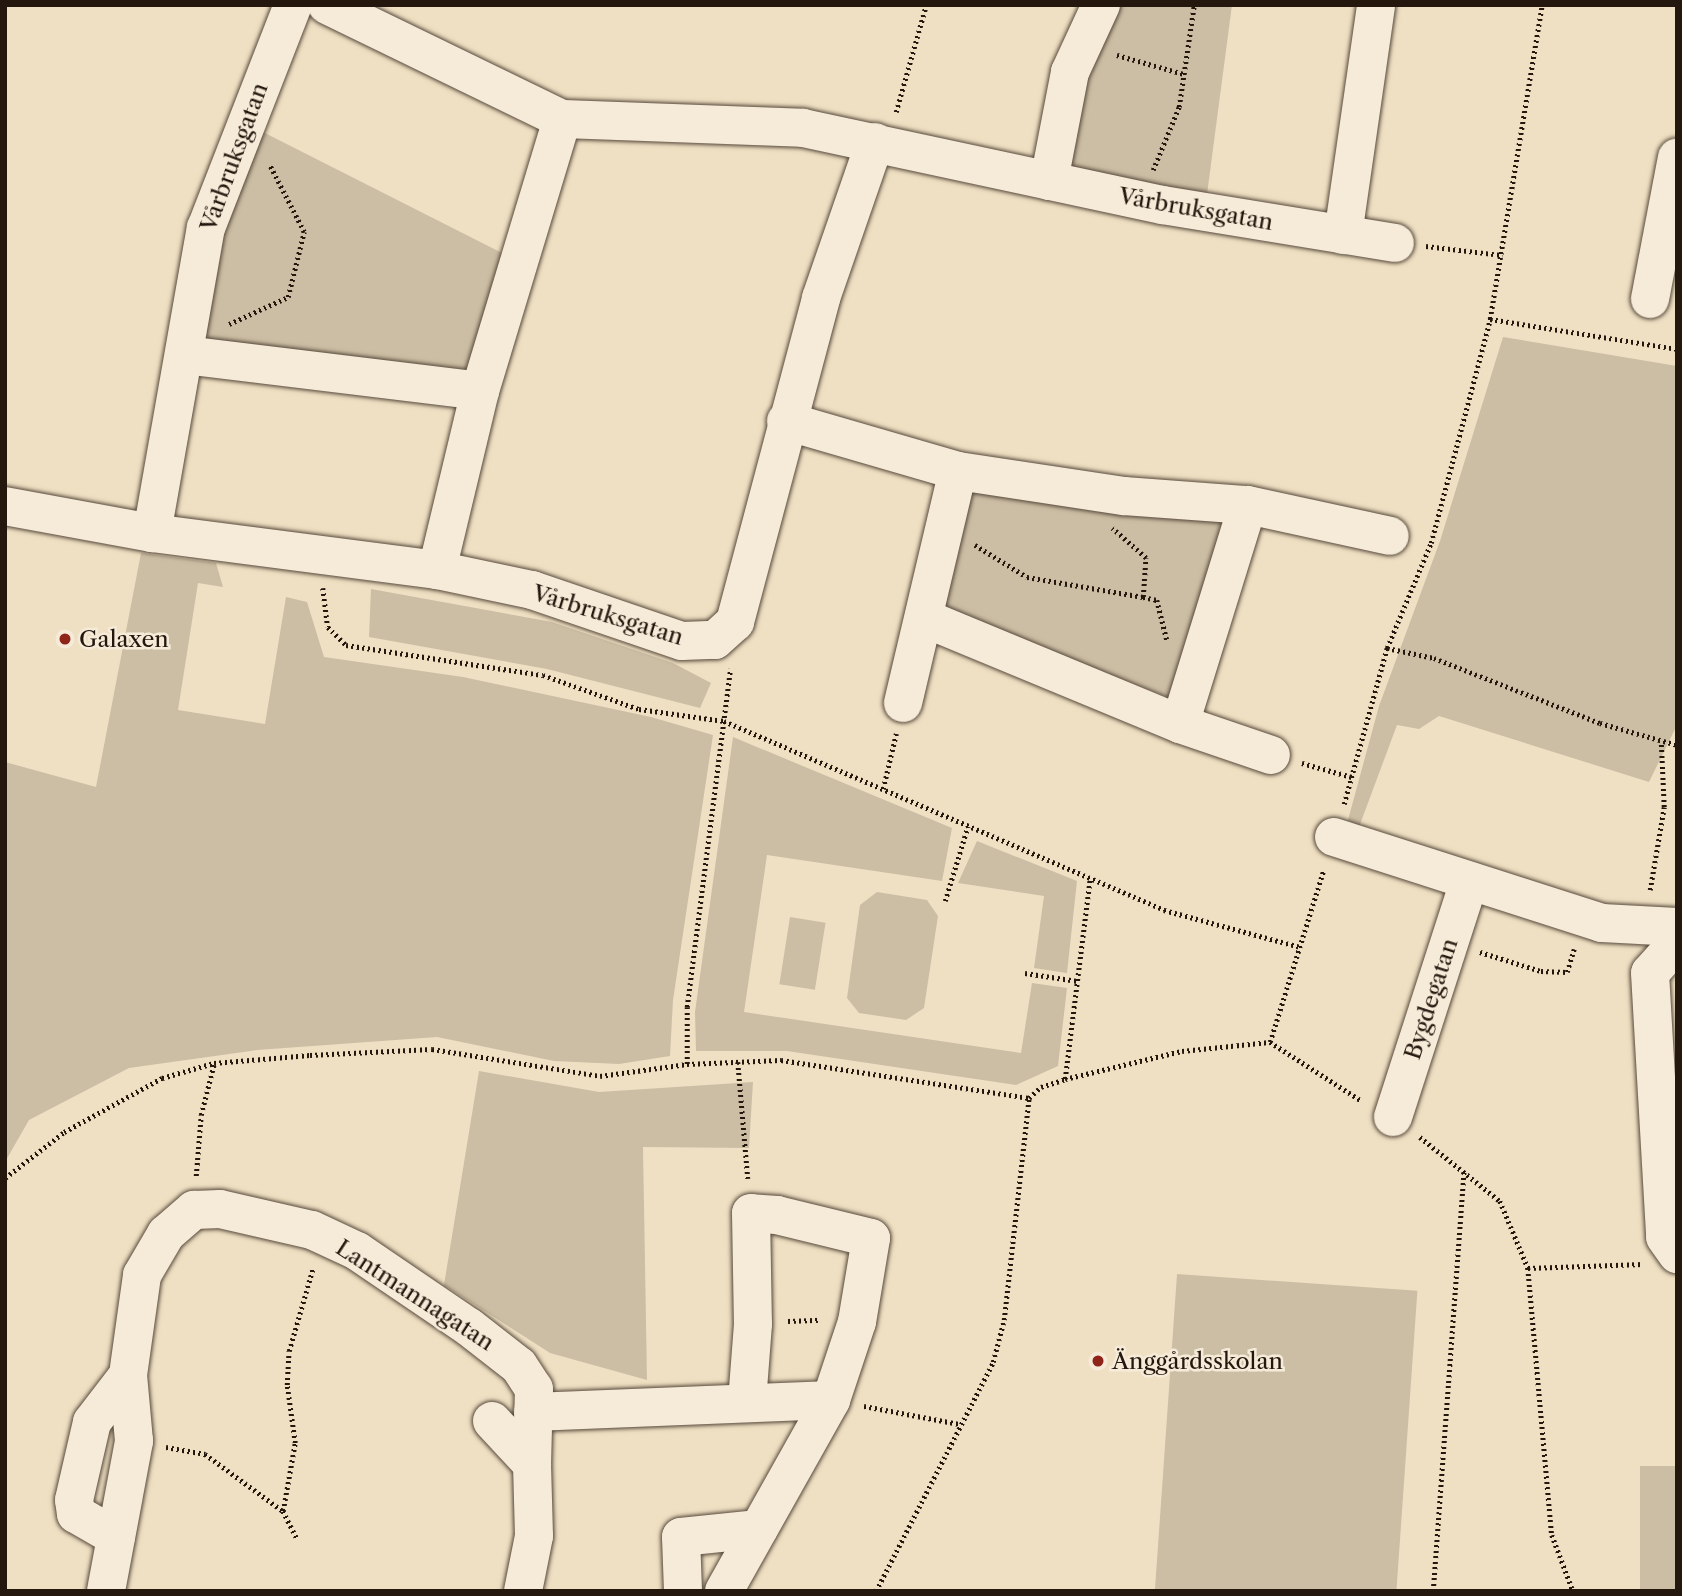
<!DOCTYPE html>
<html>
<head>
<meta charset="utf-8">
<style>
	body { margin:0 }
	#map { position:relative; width:1682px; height:1596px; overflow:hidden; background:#efe0c3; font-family:"Libre Caslon Text",serif }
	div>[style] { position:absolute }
	.green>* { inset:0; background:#ccbea4; transform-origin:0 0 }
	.path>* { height:4.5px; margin-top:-2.25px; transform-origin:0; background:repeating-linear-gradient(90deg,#24170e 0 2px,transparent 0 5.5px) }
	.roads { filter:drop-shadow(0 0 2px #57493b) drop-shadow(0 0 2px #57493b) }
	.minor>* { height:38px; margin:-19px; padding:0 19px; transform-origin:19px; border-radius:19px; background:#f5ebd8 }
	.dots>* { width:19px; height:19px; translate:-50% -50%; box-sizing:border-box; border:4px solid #f5ebd8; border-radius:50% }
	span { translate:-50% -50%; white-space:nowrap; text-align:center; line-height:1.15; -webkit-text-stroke:5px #f5ebd8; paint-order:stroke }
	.street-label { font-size:23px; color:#24170e }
	.poi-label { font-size:23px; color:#24170e }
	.left { translate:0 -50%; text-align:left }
	.frame { position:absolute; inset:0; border:7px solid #24170e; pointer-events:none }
</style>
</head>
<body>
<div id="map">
	<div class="green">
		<i style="clip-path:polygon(1121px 5px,1232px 5px,1206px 202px,1079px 177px,1069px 158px,1089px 65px)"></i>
		<i style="clip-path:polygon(257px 129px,504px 254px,472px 368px,460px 378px,211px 346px,204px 326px,218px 247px)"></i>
		<i style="clip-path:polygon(1503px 337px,1677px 366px,1677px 725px,1649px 782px,1439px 716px,1419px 729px,1397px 725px,1359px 827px,1348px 820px,1379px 706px,1440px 541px)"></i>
		<i style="clip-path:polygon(965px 488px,1222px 521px,1203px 609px,1173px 699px,937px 608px)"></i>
		<i style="clip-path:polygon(141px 553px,216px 563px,223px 587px,198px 583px,178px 710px,265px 724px,286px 597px,307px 602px,324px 657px,463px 677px,651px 717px,713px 735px,673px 1000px,670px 1056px,619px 1064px,554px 1061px,437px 1037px,257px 1050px,129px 1068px,29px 1120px,5px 1162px,5px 762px,96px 787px)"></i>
		<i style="clip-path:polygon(371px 589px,552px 622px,673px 663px,711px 683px,700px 708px,547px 669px,369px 637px)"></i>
		<i style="clip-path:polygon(733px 737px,952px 828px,942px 881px,767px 855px,744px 1012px,1021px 1053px,1032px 983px,1067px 988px,1058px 1066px,1016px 1085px,787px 1051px,696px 1051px,695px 1012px)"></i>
		<i style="clip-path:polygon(977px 841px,1077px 881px,1067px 973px,1034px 968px,1044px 896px,958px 883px)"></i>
		<i style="clip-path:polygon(877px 892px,927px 900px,938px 916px,924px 1008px,906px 1020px,859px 1013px,847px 998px,860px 905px)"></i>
		<i style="left:790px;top:917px;width:36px;height:68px;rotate:9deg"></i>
		<i style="clip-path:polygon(479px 1071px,599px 1092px,753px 1082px,749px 1148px,643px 1147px,647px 1380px,550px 1353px,444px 1285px)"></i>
		<i style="left:1177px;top:1274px;width:241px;height:318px;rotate:4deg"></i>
		<i style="left:1677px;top:1466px;width:125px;height:37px;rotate:90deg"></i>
	</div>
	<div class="path">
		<i style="left:1117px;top:55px;width:70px;rotate:15.8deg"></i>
		<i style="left:896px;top:112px;width:111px;rotate:-74.3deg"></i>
		<i style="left:1153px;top:170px;width:68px;rotate:-67.6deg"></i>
		<i style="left:1179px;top:107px;width:103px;rotate:-81.6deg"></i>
		<i style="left:1426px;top:246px;width:77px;rotate:6.8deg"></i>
		<i style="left:1490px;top:319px;width:189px;rotate:9.1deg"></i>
		<i style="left:229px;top:324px;width:65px;rotate:-24.6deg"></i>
		<i style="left:288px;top:297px;width:67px;rotate:-76.2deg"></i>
		<i style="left:304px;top:232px;width:76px;rotate:-117.2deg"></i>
		<i style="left:975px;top:545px;width:61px;rotate:31.6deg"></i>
		<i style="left:1027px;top:577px;width:118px;rotate:9.8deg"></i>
		<i style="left:1143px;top:597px;width:39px;rotate:-86deg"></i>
		<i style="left:1146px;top:558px;width:45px;rotate:-138.6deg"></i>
		<i style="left:323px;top:588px;width:39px;rotate:83deg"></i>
		<i style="left:328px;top:627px;width:25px;rotate:45deg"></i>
		<i style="left:346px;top:645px;width:199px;rotate:8.7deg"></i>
		<i style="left:543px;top:675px;width:102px;rotate:19.5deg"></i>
		<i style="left:639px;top:709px;width:86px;rotate:8deg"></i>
		<i style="left:724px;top:721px;width:479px;rotate:23.2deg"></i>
		<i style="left:1164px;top:910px;width:141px;rotate:15.2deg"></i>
		<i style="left:1143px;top:597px;width:14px;rotate:12deg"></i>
		<i style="left:1157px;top:600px;width:41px;rotate:76deg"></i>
		<i style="left:1387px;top:648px;width:48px;rotate:12deg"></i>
		<i style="left:1434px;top:658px;width:178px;rotate:21.4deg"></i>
		<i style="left:1600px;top:723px;width:80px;rotate:15.9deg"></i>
		<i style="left:1302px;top:763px;width:52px;rotate:15.6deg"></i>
		<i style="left:883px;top:789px;width:57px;rotate:-76.7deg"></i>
		<i style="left:1344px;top:804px;width:162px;rotate:-74.6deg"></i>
		<i style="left:1387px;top:648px;width:114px;rotate:-67.3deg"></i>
		<i style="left:1431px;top:543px;width:232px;rotate:-75.2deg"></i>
		<i style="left:1490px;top:319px;width:318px;rotate:-80.6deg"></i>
		<i style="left:1650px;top:890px;width:84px;rotate:-80.4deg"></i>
		<i style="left:1664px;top:807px;width:65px;rotate:-92.6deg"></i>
		<i style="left:945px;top:901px;width:78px;rotate:-73deg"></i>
		<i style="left:1480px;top:952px;width:64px;rotate:17.3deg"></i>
		<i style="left:1541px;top:971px;width:26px;rotate:2deg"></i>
		<i style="left:1567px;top:972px;width:24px;rotate:-73deg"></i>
		<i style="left:1025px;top:973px;width:53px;rotate:8.7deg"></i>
		<i style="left:1270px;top:1042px;width:181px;rotate:-72.7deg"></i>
		<i style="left:738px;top:1062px;width:117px;rotate:85.1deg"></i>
		<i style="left:687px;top:1064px;width:57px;rotate:-90deg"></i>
		<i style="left:687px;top:1007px;width:341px;rotate:-82.7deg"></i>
		<i style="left:1065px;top:1079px;width:203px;rotate:-82.9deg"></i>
		<i style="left:1420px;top:1137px;width:102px;rotate:38.7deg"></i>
		<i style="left:1500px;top:1201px;width:73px;rotate:67.3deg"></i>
		<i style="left:1528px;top:1268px;width:268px;rotate:84.9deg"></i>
		<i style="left:1552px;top:1535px;width:60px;rotate:69.4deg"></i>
		<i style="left:196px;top:1176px;width:61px;rotate:-85.3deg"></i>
		<i style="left:201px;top:1115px;width:53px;rotate:-75.7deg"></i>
		<i style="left:5px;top:1178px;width:75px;rotate:-37.9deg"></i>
		<i style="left:64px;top:1132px;width:112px;rotate:-28.9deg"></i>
		<i style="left:162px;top:1078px;width:54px;rotate:-16.1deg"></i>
		<i style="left:214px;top:1063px;width:96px;rotate:-4.8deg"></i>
		<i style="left:310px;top:1055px;width:122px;rotate:-2.8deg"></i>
		<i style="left:432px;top:1049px;width:170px;rotate:9.1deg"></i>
		<i style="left:600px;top:1076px;width:88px;rotate:-7.9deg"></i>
		<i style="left:687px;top:1064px;width:94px;rotate:-2.4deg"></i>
		<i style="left:781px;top:1060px;width:251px;rotate:8.7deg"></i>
		<i style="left:1528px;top:1268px;width:115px;rotate:-2deg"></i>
		<i style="left:788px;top:1321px;width:33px;rotate:-2deg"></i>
		<i style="left:864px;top:1406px;width:97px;rotate:10.7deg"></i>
		<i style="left:166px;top:1447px;width:40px;rotate:10deg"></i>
		<i style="left:205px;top:1454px;width:97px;rotate:36.2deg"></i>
		<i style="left:283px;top:1511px;width:30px;rotate:63deg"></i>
		<i style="left:283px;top:1511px;width:69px;rotate:-80deg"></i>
		<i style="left:295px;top:1443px;width:59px;rotate:-97.9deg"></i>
		<i style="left:287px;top:1385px;width:34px;rotate:-87deg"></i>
		<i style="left:289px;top:1351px;width:86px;rotate:-73.9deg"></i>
		<i style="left:876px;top:1591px;width:257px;rotate:-62.9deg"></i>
		<i style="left:993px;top:1362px;width:43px;rotate:-75.3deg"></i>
		<i style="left:1004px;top:1320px;width:223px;rotate:-83.6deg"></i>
		<i style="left:1029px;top:1098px;width:16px;rotate:-43deg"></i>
		<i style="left:1041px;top:1087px;width:25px;rotate:-18deg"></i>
		<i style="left:1065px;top:1079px;width:120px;rotate:-13.5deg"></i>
		<i style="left:1182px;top:1051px;width:88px;rotate:-5.8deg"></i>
		<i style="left:1270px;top:1042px;width:109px;rotate:32.7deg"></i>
		<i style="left:1433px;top:1591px;width:422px;rotate:-85.8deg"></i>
	</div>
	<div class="roads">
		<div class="minor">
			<i style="left:327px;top:5px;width:261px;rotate:25.9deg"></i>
			<i style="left:562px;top:119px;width:241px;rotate:2.1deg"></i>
			<i style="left:803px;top:128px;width:368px;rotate:12.1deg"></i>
			<i style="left:1163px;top:205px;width:235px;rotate:9.3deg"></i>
			<i style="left:1049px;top:181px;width:111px;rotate:-79.1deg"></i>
			<i style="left:1070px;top:72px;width:74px;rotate:-65.2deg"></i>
			<i style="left:1343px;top:235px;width:232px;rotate:-81.8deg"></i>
			<i style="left:1650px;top:299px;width:144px;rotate:-79.2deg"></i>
			<i style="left:184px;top:355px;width:298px;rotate:6.9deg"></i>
			<i style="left:786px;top:421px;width:179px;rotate:16.2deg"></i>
			<i style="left:958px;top:471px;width:168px;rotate:8.6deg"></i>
			<i style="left:1124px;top:496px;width:124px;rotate:4.2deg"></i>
			<i style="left:1248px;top:505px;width:145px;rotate:12.3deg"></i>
			<i style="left:5px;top:506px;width:149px;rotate:10.4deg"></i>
			<i style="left:152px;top:533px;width:287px;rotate:7.4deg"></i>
			<i style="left:437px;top:570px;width:97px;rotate:11.9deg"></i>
			<i style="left:532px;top:590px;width:158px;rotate:18.8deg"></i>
			<i style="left:682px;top:641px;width:33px;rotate:-2deg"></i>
			<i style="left:715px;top:640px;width:27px;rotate:-42deg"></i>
			<i style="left:735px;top:622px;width:335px;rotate:-75.1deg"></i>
			<i style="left:821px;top:298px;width:165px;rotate:-70.9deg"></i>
			<i style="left:152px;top:533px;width:310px;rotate:-80deg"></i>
			<i style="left:206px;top:228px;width:239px;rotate:-68.7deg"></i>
			<i style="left:437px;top:570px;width:184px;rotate:-76.5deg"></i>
			<i style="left:480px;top:391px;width:284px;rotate:-73.2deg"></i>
			<i style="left:924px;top:618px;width:277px;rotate:22.5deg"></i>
			<i style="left:1180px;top:724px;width:96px;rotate:18.8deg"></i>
			<i style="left:903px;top:703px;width:238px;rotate:-76.7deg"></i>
			<i style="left:1180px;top:724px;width:229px;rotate:-72.8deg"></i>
			<i style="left:1334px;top:837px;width:281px;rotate:17.8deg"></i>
			<i style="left:1602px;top:923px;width:75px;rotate:3.1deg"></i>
			<i style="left:1677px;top:943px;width:40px;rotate:132deg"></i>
			<i style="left:1650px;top:973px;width:264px;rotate:86.7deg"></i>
			<i style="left:1665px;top:1237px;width:21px;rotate:55deg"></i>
			<i style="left:1393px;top:1117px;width:248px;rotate:-72.1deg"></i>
			<i style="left:533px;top:1412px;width:298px;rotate:-2.3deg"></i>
			<i style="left:831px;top:1400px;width:82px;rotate:-71.6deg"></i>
			<i style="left:857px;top:1322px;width:85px;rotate:-80.5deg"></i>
			<i style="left:871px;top:1238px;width:97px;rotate:-166.3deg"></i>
			<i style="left:777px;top:1215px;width:26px;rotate:-176deg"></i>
			<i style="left:751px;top:1213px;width:111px;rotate:89deg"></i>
			<i style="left:753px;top:1324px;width:78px;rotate:94.4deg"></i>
			<i style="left:492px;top:1421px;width:59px;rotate:47.1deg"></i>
			<i style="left:532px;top:1464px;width:72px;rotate:88.4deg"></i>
			<i style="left:534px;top:1536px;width:56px;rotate:101.3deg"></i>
			<i style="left:116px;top:1537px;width:46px;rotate:-150.1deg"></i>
			<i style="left:76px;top:1514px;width:14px;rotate:-98deg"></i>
			<i style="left:74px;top:1500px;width:80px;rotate:-77deg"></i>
			<i style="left:92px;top:1422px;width:59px;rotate:-52.5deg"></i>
			<i style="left:106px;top:1591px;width:153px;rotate:-79.4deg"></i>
			<i style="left:134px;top:1441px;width:66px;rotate:-95.2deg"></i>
			<i style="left:128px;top:1375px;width:101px;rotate:-82deg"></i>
			<i style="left:142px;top:1275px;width:48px;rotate:-59.7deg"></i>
			<i style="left:166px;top:1234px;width:37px;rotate:-41deg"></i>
			<i style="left:194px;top:1210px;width:26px;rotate:-2deg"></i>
			<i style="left:220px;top:1209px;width:94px;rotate:12.9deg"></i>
			<i style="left:312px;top:1230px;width:50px;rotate:25deg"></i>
			<i style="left:357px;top:1251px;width:135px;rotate:34.2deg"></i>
			<i style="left:469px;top:1327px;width:63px;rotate:38deg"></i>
			<i style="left:519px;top:1366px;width:27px;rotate:57deg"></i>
			<i style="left:534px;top:1389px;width:75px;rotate:91.5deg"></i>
			<i style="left:683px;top:1591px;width:54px;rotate:-92.1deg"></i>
			<i style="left:681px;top:1537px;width:78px;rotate:-5.9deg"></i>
			<i style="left:724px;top:1591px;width:219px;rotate:-60.7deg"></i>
		</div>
	</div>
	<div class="dots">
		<i style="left:65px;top:639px;background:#8f2418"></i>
		<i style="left:1098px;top:1361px;background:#8f2418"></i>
	</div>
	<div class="street-label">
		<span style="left:234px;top:157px;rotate:-70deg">Vårbruksgatan</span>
		<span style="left:1196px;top:209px;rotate:10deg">Vårbruksgatan</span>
		<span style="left:608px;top:615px;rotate:17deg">Vårbruksgatan</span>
		<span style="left:1431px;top:999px;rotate:-72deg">Bygdegatan</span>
		<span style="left:415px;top:1295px;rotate:33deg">Lantmannagatan</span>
	</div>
	<div class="poi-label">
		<span class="left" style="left:79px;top:639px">Galaxen</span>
		<span class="left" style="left:1112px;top:1361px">Änggårdsskolan</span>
	</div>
	<div class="frame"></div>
</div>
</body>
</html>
